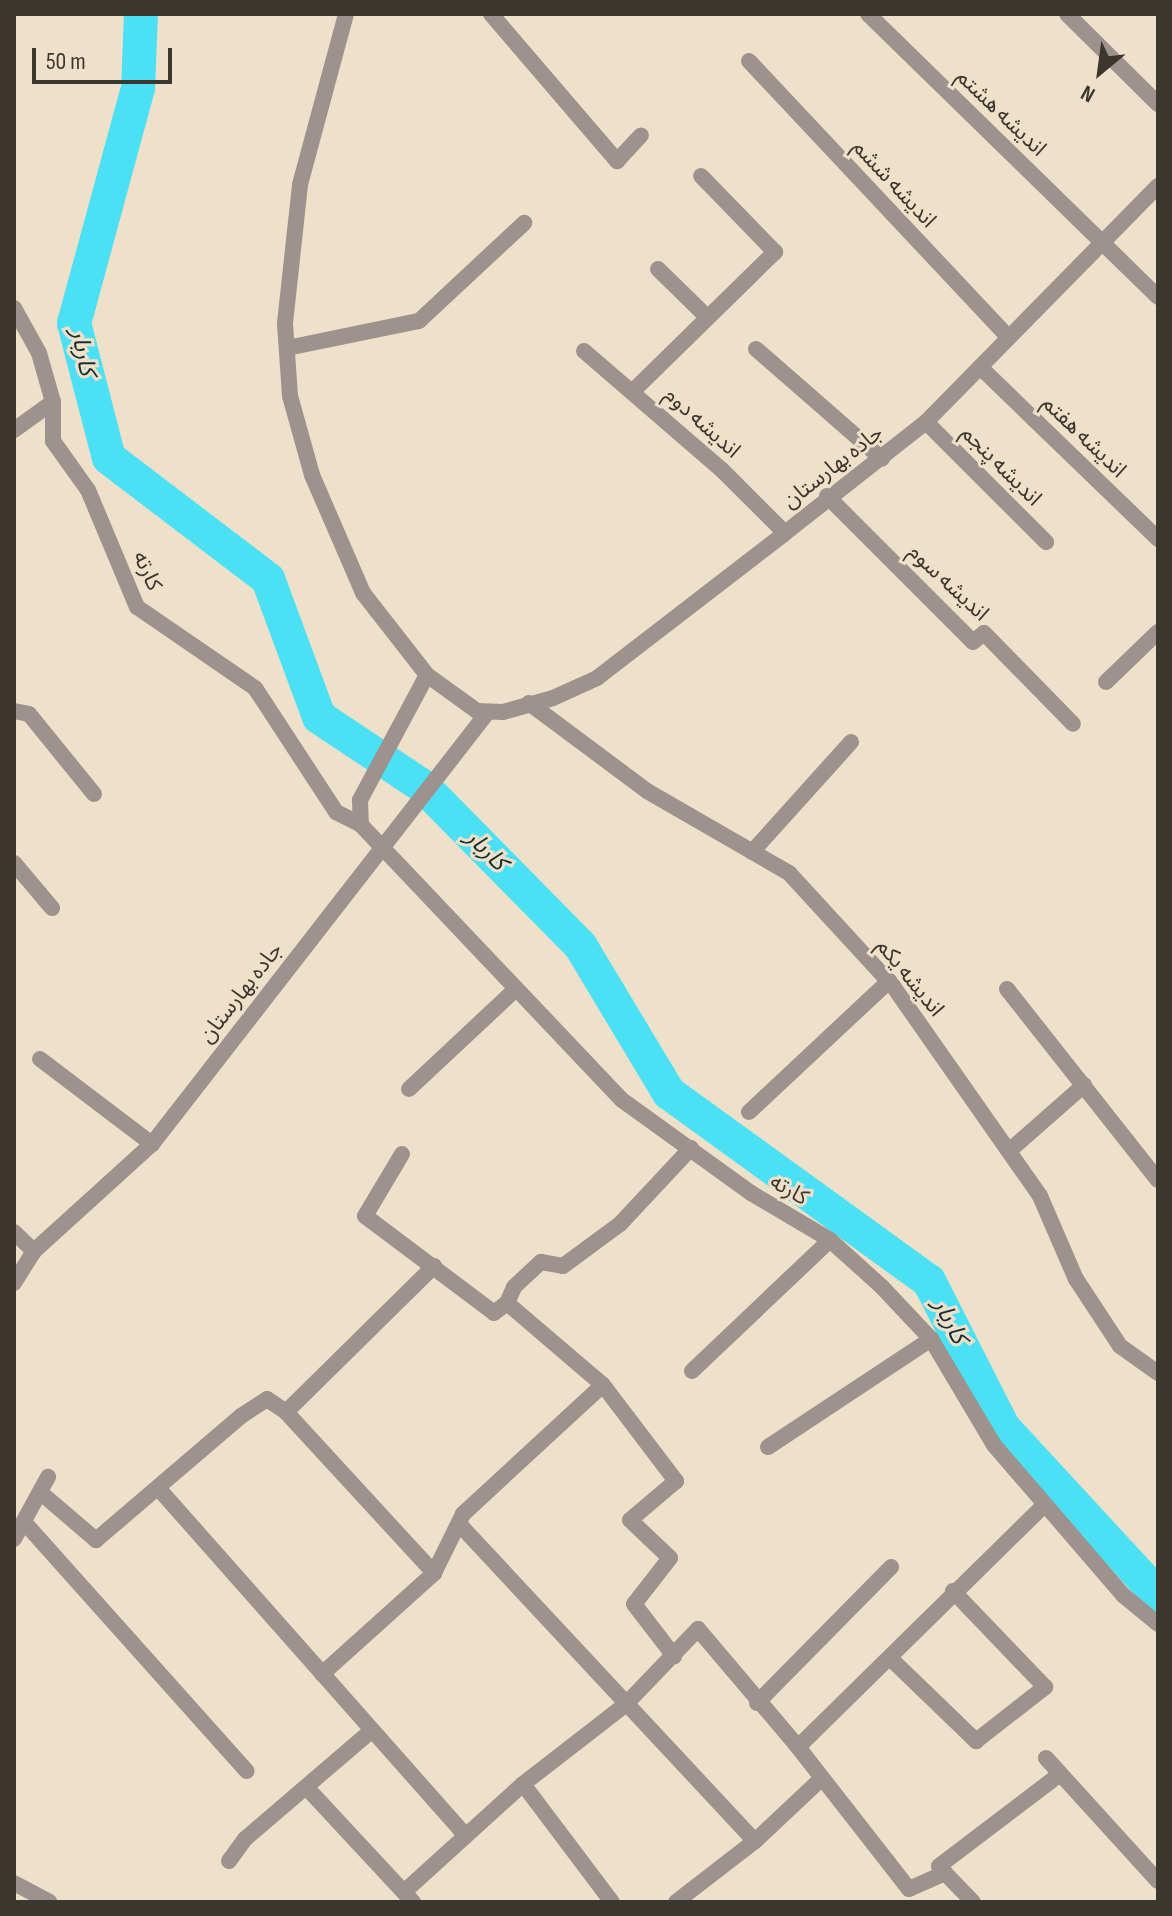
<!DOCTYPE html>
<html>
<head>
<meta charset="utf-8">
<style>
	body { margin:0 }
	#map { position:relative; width:1172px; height:1916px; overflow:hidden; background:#efe0c9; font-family:"Sofia Sans Condensed","Noto Sans Arabic",sans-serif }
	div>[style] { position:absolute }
	.river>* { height:34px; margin:-17px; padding:0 17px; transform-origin:17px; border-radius:17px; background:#4be0f4 }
	.minor>* { height:16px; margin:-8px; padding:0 8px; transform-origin:8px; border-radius:8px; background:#9d928d }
	.tertiary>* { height:16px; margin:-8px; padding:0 8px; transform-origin:8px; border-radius:8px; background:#9d928d }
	span { translate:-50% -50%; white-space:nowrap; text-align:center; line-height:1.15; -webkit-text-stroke:6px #efe0c9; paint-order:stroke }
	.street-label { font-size:22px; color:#3c372e }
	.water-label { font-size:24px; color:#172f33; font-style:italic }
	.frame { position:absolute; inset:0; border:16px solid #3c372e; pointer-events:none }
	.north { position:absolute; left:1060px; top:32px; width:80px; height:80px; -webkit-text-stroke:6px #efe0c9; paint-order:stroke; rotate:209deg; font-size:22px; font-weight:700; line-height:32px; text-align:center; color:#3c372e }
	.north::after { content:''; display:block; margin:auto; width:28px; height:36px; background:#3c372e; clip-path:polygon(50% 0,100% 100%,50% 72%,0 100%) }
	.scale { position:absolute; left:32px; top:48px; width:140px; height:36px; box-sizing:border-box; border:4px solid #3c372e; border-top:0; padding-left:10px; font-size:24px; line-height:28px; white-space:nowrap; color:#3c372e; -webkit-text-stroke:6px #efe0c9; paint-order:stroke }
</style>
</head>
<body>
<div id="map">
	<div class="river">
		<i style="left:141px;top:14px;width:74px;rotate:92.3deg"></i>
		<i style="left:138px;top:88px;width:244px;rotate:105.2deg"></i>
		<i style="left:74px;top:323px;width:139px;rotate:75.5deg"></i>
		<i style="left:109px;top:458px;width:200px;rotate:37.3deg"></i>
		<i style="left:268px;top:579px;width:147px;rotate:69.7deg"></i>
		<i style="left:319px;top:717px;width:126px;rotate:33.7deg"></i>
		<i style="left:424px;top:787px;width:222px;rotate:45.4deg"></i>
		<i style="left:580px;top:945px;width:173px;rotate:59deg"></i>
		<i style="left:669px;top:1093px;width:321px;rotate:35.9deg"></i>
		<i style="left:929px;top:1281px;width:164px;rotate:63.1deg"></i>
		<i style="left:1003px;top:1427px;width:229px;rotate:47.3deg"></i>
	</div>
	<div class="minor">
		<i style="left:491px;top:14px;width:194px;rotate:49.4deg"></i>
		<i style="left:617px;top:161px;width:35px;rotate:-47deg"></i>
		<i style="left:868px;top:14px;width:405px;rotate:44.3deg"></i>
		<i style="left:1067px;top:14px;width:128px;rotate:44.7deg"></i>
		<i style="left:749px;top:61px;width:378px;rotate:46.8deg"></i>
		<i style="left:658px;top:269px;width:69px;rotate:44.4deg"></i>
		<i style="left:287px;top:348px;width:135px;rotate:-11.6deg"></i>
		<i style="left:419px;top:321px;width:144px;rotate:-43deg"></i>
		<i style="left:756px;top:349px;width:167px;rotate:41.1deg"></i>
		<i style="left:584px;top:351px;width:182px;rotate:40.8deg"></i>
		<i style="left:722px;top:470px;width:89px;rotate:45deg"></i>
		<i style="left:980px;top:367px;width:248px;rotate:44deg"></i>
		<i style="left:633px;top:391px;width:199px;rotate:-44.4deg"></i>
		<i style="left:775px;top:252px;width:106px;rotate:-134.2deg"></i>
		<i style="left:926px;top:422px;width:170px;rotate:45deg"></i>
		<i style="left:14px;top:430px;width:48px;rotate:-35.7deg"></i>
		<i style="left:827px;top:496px;width:206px;rotate:45deg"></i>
		<i style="left:973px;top:642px;width:14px;rotate:-39deg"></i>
		<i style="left:984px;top:633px;width:127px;rotate:45.6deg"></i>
		<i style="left:1106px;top:682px;width:72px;rotate:-43.9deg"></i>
		<i style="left:529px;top:703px;width:147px;rotate:36.7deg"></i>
		<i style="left:647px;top:791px;width:164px;rotate:30deg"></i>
		<i style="left:789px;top:873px;width:154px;rotate:47.4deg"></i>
		<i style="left:893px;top:986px;width:256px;rotate:55deg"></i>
		<i style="left:1040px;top:1196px;width:90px;rotate:66.6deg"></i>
		<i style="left:1076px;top:1279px;width:80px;rotate:56.7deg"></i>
		<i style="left:1120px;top:1346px;width:47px;rotate:35.4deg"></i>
		<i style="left:14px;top:711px;width:15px;rotate:11deg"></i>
		<i style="left:29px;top:714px;width:103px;rotate:50.9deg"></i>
		<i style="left:752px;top:852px;width:148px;rotate:-48deg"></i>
		<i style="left:14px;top:863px;width:59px;rotate:49.8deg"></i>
		<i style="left:1007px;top:989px;width:243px;rotate:51.7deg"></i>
		<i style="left:40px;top:1059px;width:141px;rotate:37.2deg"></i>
		<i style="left:409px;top:1089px;width:146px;rotate:-43.1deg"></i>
		<i style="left:749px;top:1112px;width:192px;rotate:-43.1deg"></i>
		<i style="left:1009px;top:1151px;width:100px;rotate:-41.3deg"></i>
		<i style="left:402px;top:1154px;width:72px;rotate:120.8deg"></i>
		<i style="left:365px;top:1216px;width:161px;rotate:36.9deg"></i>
		<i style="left:494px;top:1313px;width:16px;rotate:-38deg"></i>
		<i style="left:507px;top:1303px;width:126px;rotate:40.5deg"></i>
		<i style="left:603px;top:1385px;width:121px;rotate:52.8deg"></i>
		<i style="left:676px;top:1481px;width:60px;rotate:139.7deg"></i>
		<i style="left:630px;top:1520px;width:55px;rotate:43.5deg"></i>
		<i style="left:670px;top:1558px;width:58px;rotate:128deg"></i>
		<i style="left:634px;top:1604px;width:66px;rotate:52.4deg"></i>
		<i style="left:14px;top:1232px;width:28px;rotate:44deg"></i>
		<i style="left:507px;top:1303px;width:17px;rotate:-66deg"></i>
		<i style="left:514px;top:1287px;width:37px;rotate:-43deg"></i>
		<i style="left:541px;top:1262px;width:22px;rotate:10deg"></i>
		<i style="left:563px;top:1266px;width:71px;rotate:-36.4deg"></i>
		<i style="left:620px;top:1224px;width:104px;rotate:-46.9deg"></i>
		<i style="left:692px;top:1371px;width:190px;rotate:-43.5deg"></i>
		<i style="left:286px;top:1412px;width:219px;rotate:47.4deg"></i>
		<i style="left:768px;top:1447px;width:196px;rotate:-33.5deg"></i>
		<i style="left:159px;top:1489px;width:462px;rotate:48.5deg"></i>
		<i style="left:40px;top:1492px;width:74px;rotate:40.6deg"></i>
		<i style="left:96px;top:1540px;width:191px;rotate:-40.5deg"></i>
		<i style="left:241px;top:1416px;width:31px;rotate:-33deg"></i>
		<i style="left:267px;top:1399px;width:23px;rotate:34deg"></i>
		<i style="left:286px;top:1412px;width:208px;rotate:-44.6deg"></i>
		<i style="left:24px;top:1522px;width:334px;rotate:48.2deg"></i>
		<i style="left:461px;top:1526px;width:431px;rotate:47deg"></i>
		<i style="left:890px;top:1658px;width:120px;rotate:44deg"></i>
		<i style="left:976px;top:1741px;width:88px;rotate:-38deg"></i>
		<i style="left:1045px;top:1687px;width:133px;rotate:-133.8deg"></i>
		<i style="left:322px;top:1674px;width:151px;rotate:-42deg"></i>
		<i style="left:434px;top:1573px;width:66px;rotate:-63.8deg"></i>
		<i style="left:463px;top:1514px;width:190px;rotate:-42.7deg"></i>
		<i style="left:757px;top:1703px;width:191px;rotate:-45.4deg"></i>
		<i style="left:798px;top:1747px;width:345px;rotate:-44.5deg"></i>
		<i style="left:1046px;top:1758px;width:166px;rotate:47.7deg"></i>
		<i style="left:523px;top:1784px;width:148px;rotate:53deg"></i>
		<i style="left:307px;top:1788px;width:156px;rotate:47.1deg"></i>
		<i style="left:229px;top:1861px;width:27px;rotate:-54deg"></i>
		<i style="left:245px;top:1839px;width:167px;rotate:-40.6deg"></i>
		<i style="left:945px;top:1873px;width:9px;rotate:-131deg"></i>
		<i style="left:939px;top:1866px;width:151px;rotate:-37.2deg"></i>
		<i style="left:14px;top:1883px;width:40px;rotate:28deg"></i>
		<i style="left:405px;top:1891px;width:159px;rotate:-42.2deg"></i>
		<i style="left:523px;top:1784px;width:130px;rotate:-37.8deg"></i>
		<i style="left:626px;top:1704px;width:104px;rotate:-46.2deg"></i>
		<i style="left:698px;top:1629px;width:155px;rotate:49.7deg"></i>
		<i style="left:798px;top:1747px;width:180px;rotate:52deg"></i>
		<i style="left:909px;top:1889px;width:39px;rotate:-24deg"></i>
		<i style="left:945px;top:1873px;width:40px;rotate:46deg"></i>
		<i style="left:676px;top:1902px;width:100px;rotate:-37.7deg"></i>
		<i style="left:755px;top:1841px;width:91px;rotate:-43.2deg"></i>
	</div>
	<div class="tertiary">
		<i style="left:346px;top:14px;width:177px;rotate:105.1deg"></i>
		<i style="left:300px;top:185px;width:140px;rotate:96.2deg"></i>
		<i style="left:285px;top:324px;width:72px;rotate:86deg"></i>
		<i style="left:290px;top:396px;width:82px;rotate:74.4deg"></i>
		<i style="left:312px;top:475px;width:129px;rotate:66.6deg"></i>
		<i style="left:363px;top:593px;width:104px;rotate:52deg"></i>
		<i style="left:427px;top:675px;width:62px;rotate:35.8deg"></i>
		<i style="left:477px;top:711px;width:26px;rotate:2deg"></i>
		<i style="left:503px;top:712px;width:52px;rotate:-15.6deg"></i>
		<i style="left:553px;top:698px;width:48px;rotate:-24.4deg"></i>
		<i style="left:597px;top:678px;width:237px;rotate:-37.6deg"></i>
		<i style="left:785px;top:533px;width:179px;rotate:-38.2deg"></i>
		<i style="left:926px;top:422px;width:331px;rotate:-45.5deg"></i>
		<i style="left:14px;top:308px;width:51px;rotate:60.9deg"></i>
		<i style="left:39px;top:353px;width:51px;rotate:74.1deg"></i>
		<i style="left:53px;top:402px;width:39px;rotate:90deg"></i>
		<i style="left:53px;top:441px;width:60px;rotate:54.5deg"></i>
		<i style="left:88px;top:490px;width:127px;rotate:67.3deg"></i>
		<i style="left:137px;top:607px;width:143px;rotate:34.5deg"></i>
		<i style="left:255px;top:688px;width:148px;rotate:56.8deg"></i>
		<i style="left:336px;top:812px;width:28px;rotate:27deg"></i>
		<i style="left:427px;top:675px;width:142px;rotate:118.2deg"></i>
		<i style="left:360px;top:800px;width:25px;rotate:88deg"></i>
		<i style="left:361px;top:825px;width:379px;rotate:46.5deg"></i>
		<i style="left:622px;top:1100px;width:159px;rotate:35.8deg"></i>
		<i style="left:751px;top:1193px;width:92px;rotate:30.7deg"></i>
		<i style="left:830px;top:1240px;width:70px;rotate:42.1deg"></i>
		<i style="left:882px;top:1287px;width:71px;rotate:46.7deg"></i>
		<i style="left:931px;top:1339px;width:123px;rotate:59.3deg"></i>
		<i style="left:994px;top:1445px;width:198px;rotate:49.3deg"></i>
		<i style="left:1123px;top:1595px;width:45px;rotate:39.6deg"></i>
		<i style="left:14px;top:1283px;width:38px;rotate:-58deg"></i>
		<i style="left:34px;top:1251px;width:159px;rotate:-42.2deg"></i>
		<i style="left:152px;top:1144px;width:546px;rotate:-52.14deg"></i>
		<i style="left:14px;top:1539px;width:71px;rotate:-61.3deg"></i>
	</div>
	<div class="street-label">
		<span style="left:1001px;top:113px;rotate:44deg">اندیشه هشتم</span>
		<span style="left:894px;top:184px;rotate:47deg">اندیشه ششم</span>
		<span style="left:702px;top:423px;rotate:42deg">اندیشه دوم</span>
		<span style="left:1084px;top:437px;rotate:44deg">اندیشه هفتم</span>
		<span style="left:1001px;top:466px;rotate:45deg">اندیشه پنجم</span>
		<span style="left:833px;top:467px;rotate:-38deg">جاده بهارستان</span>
		<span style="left:147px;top:571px;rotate:66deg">کارته</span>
		<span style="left:948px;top:583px;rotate:43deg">اندیشه سوم</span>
		<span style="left:910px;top:978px;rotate:51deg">اندیشه یکم</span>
		<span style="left:241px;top:993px;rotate:-52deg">جاده بهارستان</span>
		<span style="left:789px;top:1190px;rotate:30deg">کارته</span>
	</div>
	<div class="water-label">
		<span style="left:83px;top:352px;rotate:78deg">کاربار</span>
		<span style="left:486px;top:850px;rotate:45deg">کاربار</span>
		<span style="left:950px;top:1321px;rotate:63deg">کاربار</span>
	</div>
	<div class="frame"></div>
	<div class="north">N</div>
	<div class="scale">50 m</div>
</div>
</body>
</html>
